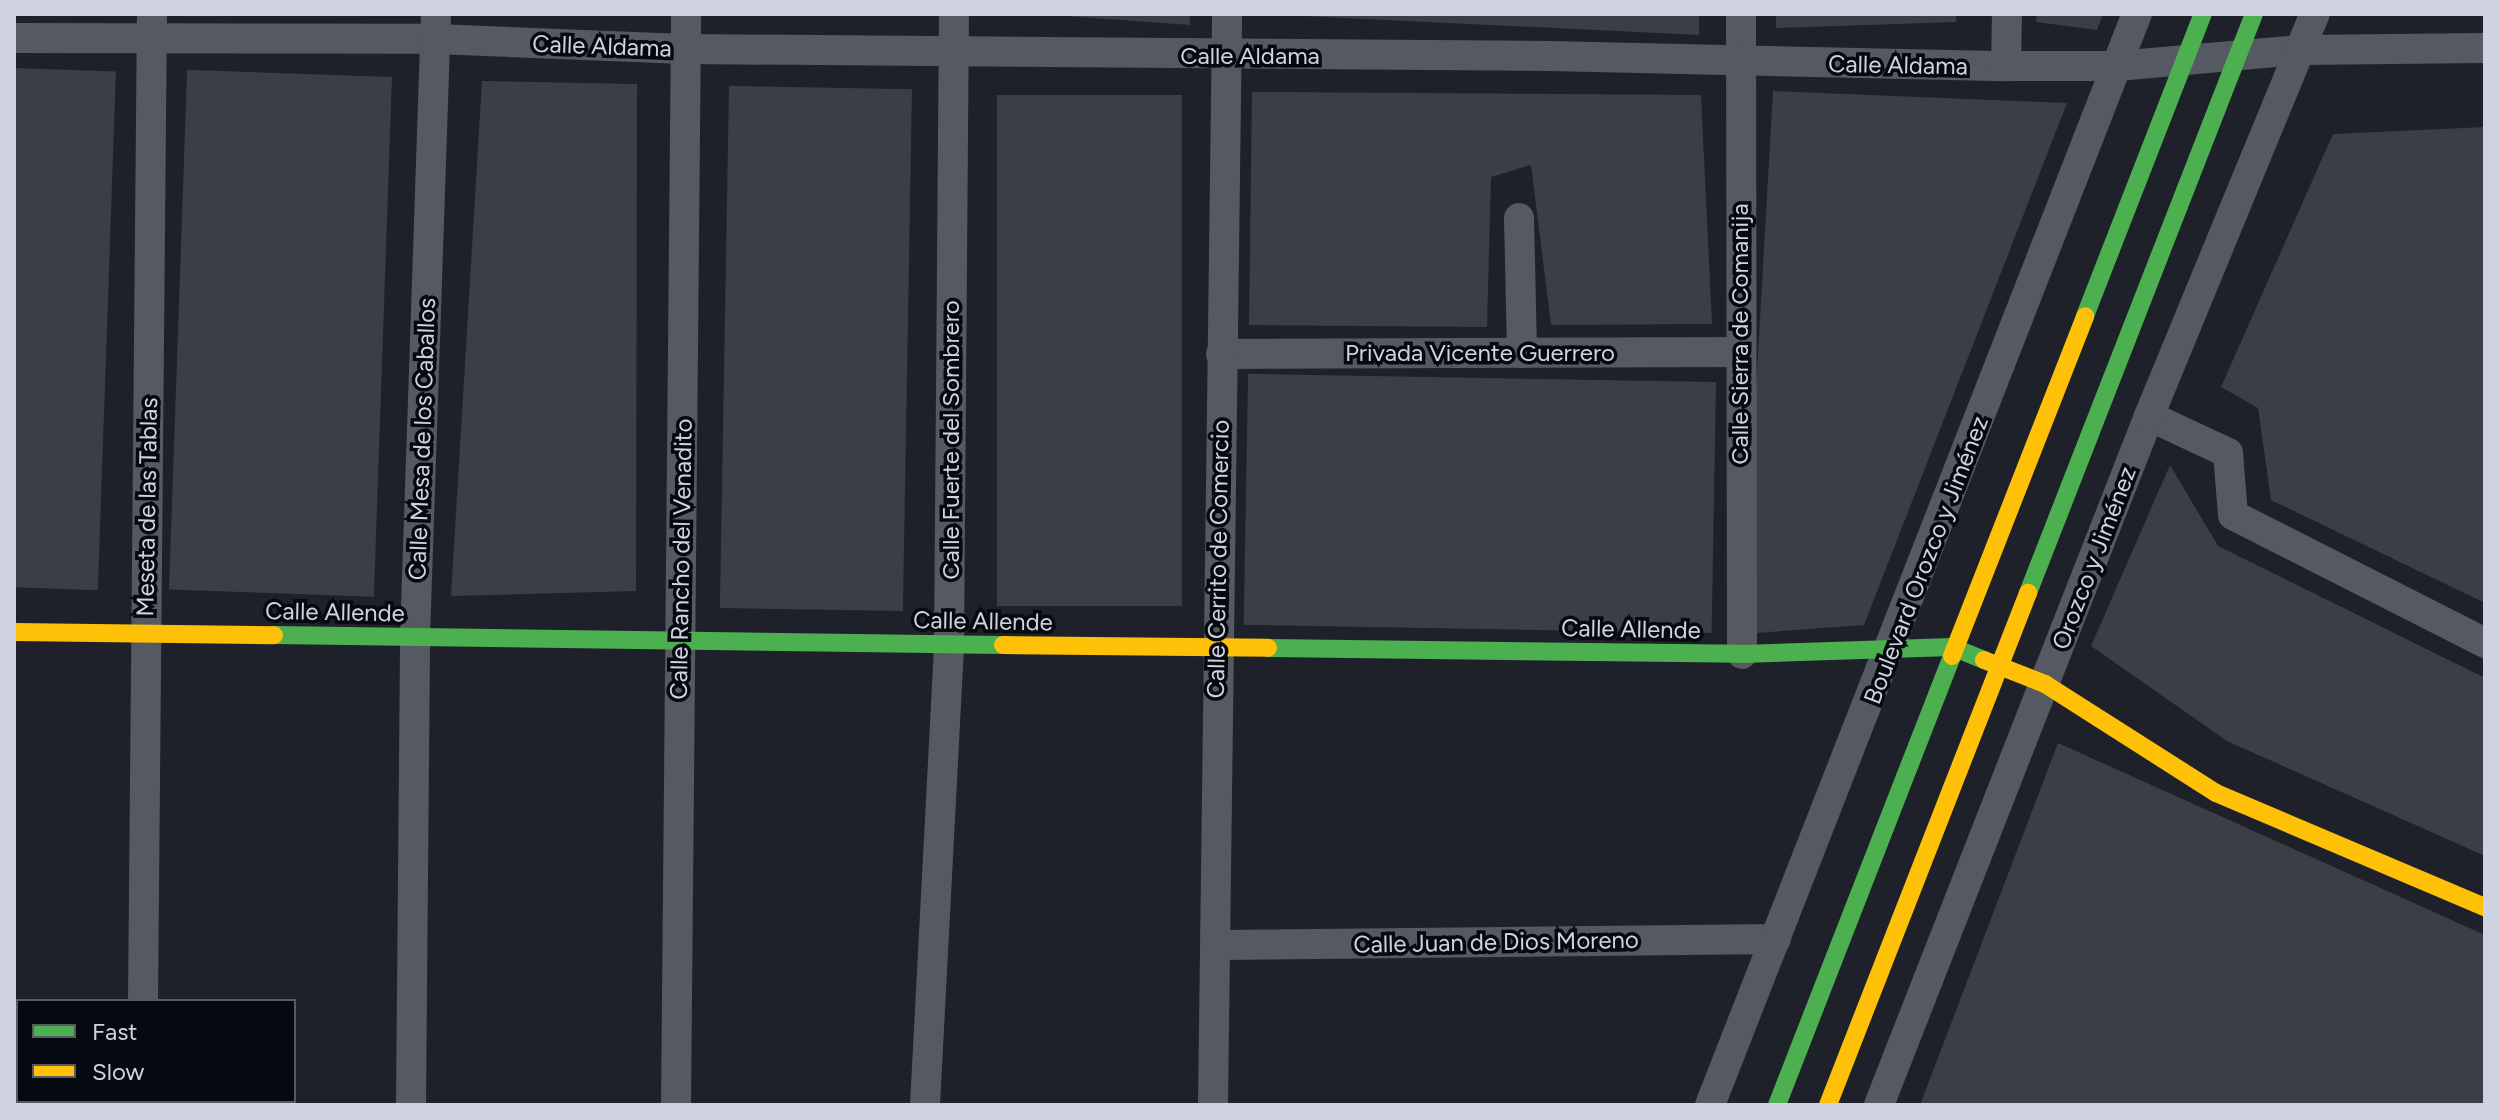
<!DOCTYPE html>
<html>
<head>
<meta charset="utf-8">
<style>
	body { margin:0 }
	#map { position:relative; width:2499px; height:1119px; overflow:hidden; background:#1e212a; font-family:Figtree,sans-serif }
	div>[style] { position:absolute }
	.building>* { inset:0; background:#3b3e45; transform-origin:0 0 }
	.street>* { height:30px; margin:-15px; padding:0 15px; transform-origin:15px; border-radius:15px; background:#565962 }
	.fast>* { height:18px; margin:-9px; padding:0 9px; transform-origin:9px; border-radius:9px; background:#4caf50 }
	.slow>* { height:18px; margin:-9px; padding:0 9px; transform-origin:9px; border-radius:9px; background:#ffc107 }
	span { translate:-50% -50%; white-space:nowrap; text-align:center; line-height:1.15; -webkit-text-stroke:7px #070910; paint-order:stroke }
	.street-label { font-size:24px; color:#cfd3df }
	.frame { position:absolute; inset:0; border:16px solid #cfd3df; pointer-events:none }
	.legend { position:absolute; left:16px; top:999px; width:280px; height:104px; box-sizing:border-box; background:#070910; border:2px solid #575a63; margin:0; padding:10px 14px; list-style:none; font-size:24px; color:#cfd3df }
	.legend li { display:flex; align-items:center; gap:16px; height:40px }
	.legend b { width:40px; border:2px solid #575a63 }
</style>
</head>
<body>
<div id="map">
	<div class="building">
		<i style="clip-path:polygon(1066px 14px,1190px 14px,1190px 25px,1066px 16px)"></i>
		<i style="clip-path:polygon(1303px 14px,1699px 14px,1699px 35px,1303px 16px)"></i>
		<i style="clip-path:polygon(1776px 14px,1956px 14px,1956px 22px,1776px 28px)"></i>
		<i style="clip-path:polygon(2037px 14px,2103px 14px,2097px 30px,2036px 22px)"></i>
		<i style="left:14px;top:68px;width:102px;height:519px;rotate:2deg"></i>
		<i style="left:392px;top:77px;width:520px;height:205px;rotate:92deg"></i>
		<i style="clip-path:polygon(482px 81px,637px 84px,636px 591px,451px 596px)"></i>
		<i style="left:729px;top:86px;width:183px;height:522px;rotate:1deg"></i>
		<i style="clip-path:polygon(1773px 91px,2067px 103px,1864px 625px,1742px 634px)"></i>
		<i style="clip-path:polygon(1252px 92px,1701px 95px,1712px 324px,1551px 325px,1531px 165px,1491px 177px,1487px 327px,1249px 325px)"></i>
		<i style="left:997px;top:95px;width:185px;height:511px"></i>
		<i style="clip-path:polygon(2485px 127px,2485px 603px,2271px 500px,2258px 408px,2221px 387px,2333px 134px)"></i>
		<i style="left:1716px;top:382px;width:251px;height:468px;rotate:91deg"></i>
		<i style="clip-path:polygon(2170px 465px,2218px 546px,2485px 678px,2485px 856px,2227px 741px,2091px 646px)"></i>
		<i style="clip-path:polygon(2058px 743px,2485px 935px,2485px 1105px,1920px 1105px)"></i>
	</div>
	<div class="street">
		<i style="left:1741px;top:14px;width:640px;rotate:89.91deg"></i>
		<i style="left:14px;top:38px;width:421px;rotate:0.1deg"></i>
		<i style="left:435px;top:39px;width:250px;rotate:2.3deg"></i>
		<i style="left:685px;top:49px;width:865px;rotate:0.46deg"></i>
		<i style="left:1550px;top:56px;width:456px;rotate:1.3deg"></i>
		<i style="left:2006px;top:66px;width:111px"></i>
		<i style="left:2117px;top:66px;width:184px;rotate:-5deg"></i>
		<i style="left:2300px;top:50px;width:185px;rotate:-0.6deg"></i>
		<i style="left:2006px;top:66px;width:52px;rotate:-88.9deg"></i>
		<i style="left:1519px;top:218px;width:135px;rotate:88.7deg"></i>
		<i style="left:1221px;top:354px;width:519px;rotate:-0.22deg"></i>
		<i style="left:2149px;top:416px;width:87px;rotate:25.1deg"></i>
		<i style="left:2228px;top:453px;width:62px;rotate:85.4deg"></i>
		<i style="left:2233px;top:515px;width:283px;rotate:26.9deg"></i>
		<i style="left:1216px;top:945px;width:560px;rotate:-0.61deg"></i>
		<i style="left:143px;top:1001px;width:987px;rotate:-89.48deg"></i>
		<i style="left:142px;top:1105px;width:4px;rotate:-90deg"></i>
		<i style="left:411px;top:1105px;width:468px;rotate:-89.5deg"></i>
		<i style="left:415px;top:637px;width:623px;rotate:-88.07deg"></i>
		<i style="left:676px;top:1105px;width:1091px;rotate:-89.47deg"></i>
		<i style="left:925px;top:1105px;width:461px;rotate:-87deg"></i>
		<i style="left:949px;top:645px;width:631px;rotate:-89.55deg"></i>
		<i style="left:1213px;top:1105px;width:1091px;rotate:-89.26deg"></i>
		<i style="left:1710px;top:1105px;width:1172px;rotate:-68.63deg"></i>
		<i style="left:1879px;top:1105px;width:740px;rotate:-68.6deg"></i>
		<i style="left:2149px;top:416px;width:435px;rotate:-67.6deg"></i>
	</div>
	<div class="fast">
		<i style="left:2085px;top:316px;width:324px;rotate:-68.7deg"></i>
		<i style="left:2028px;top:593px;width:622px;rotate:-68.68deg"></i>
		<i style="left:274px;top:635px;width:729px;rotate:0.79deg"></i>
		<i style="left:1268px;top:648px;width:474px;rotate:0.7deg"></i>
		<i style="left:1742px;top:654px;width:210px;rotate:-1.9deg"></i>
		<i style="left:1952px;top:647px;width:35px;rotate:22deg"></i>
		<i style="left:1777px;top:1105px;width:482px;rotate:-68.7deg"></i>
	</div>
	<div class="slow">
		<i style="left:14px;top:632px;width:260px;rotate:0.7deg"></i>
		<i style="left:1003px;top:645px;width:265px;rotate:0.6deg"></i>
		<i style="left:1952px;top:656px;width:365px;rotate:-68.6deg"></i>
		<i style="left:1984px;top:660px;width:66px;rotate:21.5deg"></i>
		<i style="left:2045px;top:684px;width:203px;rotate:32.5deg"></i>
		<i style="left:2216px;top:793px;width:292px;rotate:23deg"></i>
		<i style="left:1828px;top:1105px;width:550px;rotate:-68.66deg"></i>
	</div>
	<div class="street-label">
		<span style="left:602px;top:46px;rotate:2deg">Calle Aldama</span>
		<span style="left:1250px;top:56px">Calle Aldama</span>
		<span style="left:1898px;top:65px;rotate:1deg">Calle Aldama</span>
		<span style="left:1740px;top:334px;rotate:-90deg">Calle Sierra de Comanija</span>
		<span style="left:1480px;top:353px">Privada Vicente Guerrero</span>
		<span style="left:422px;top:439px;rotate:-88deg">Calle Mesa de los Caballos</span>
		<span style="left:951px;top:440px;rotate:-90deg">Calle Fuerte del Sombrero</span>
		<span style="left:147px;top:507px;rotate:-89deg">Meseta de las Tablas</span>
		<span style="left:2094px;top:558px;rotate:-69deg">Orozco y Jiménez</span>
		<span style="left:681px;top:559px;rotate:-89deg">Calle Rancho del Venadito</span>
		<span style="left:1218px;top:559px;rotate:-89deg">Calle Cerrito de Comercio</span>
		<span style="left:1926px;top:560px;rotate:-69deg">Boulevard Orozco y Jiménez</span>
		<span style="left:335px;top:612px;rotate:1deg">Calle Allende</span>
		<span style="left:983px;top:621px;rotate:1deg">Calle Allende</span>
		<span style="left:1631px;top:629px;rotate:1deg">Calle Allende</span>
		<span style="left:1496px;top:942px;rotate:-1deg">Calle Juan de Dios Moreno</span>
	</div>
	<div class="frame"></div>
	<ul class="legend">
	<li><b style="height:10px;background:#4caf50"></b>Fast</li>
	<li><b style="height:10px;background:#ffc107"></b>Slow</li>
	</ul>
</div>
</body>
</html>
